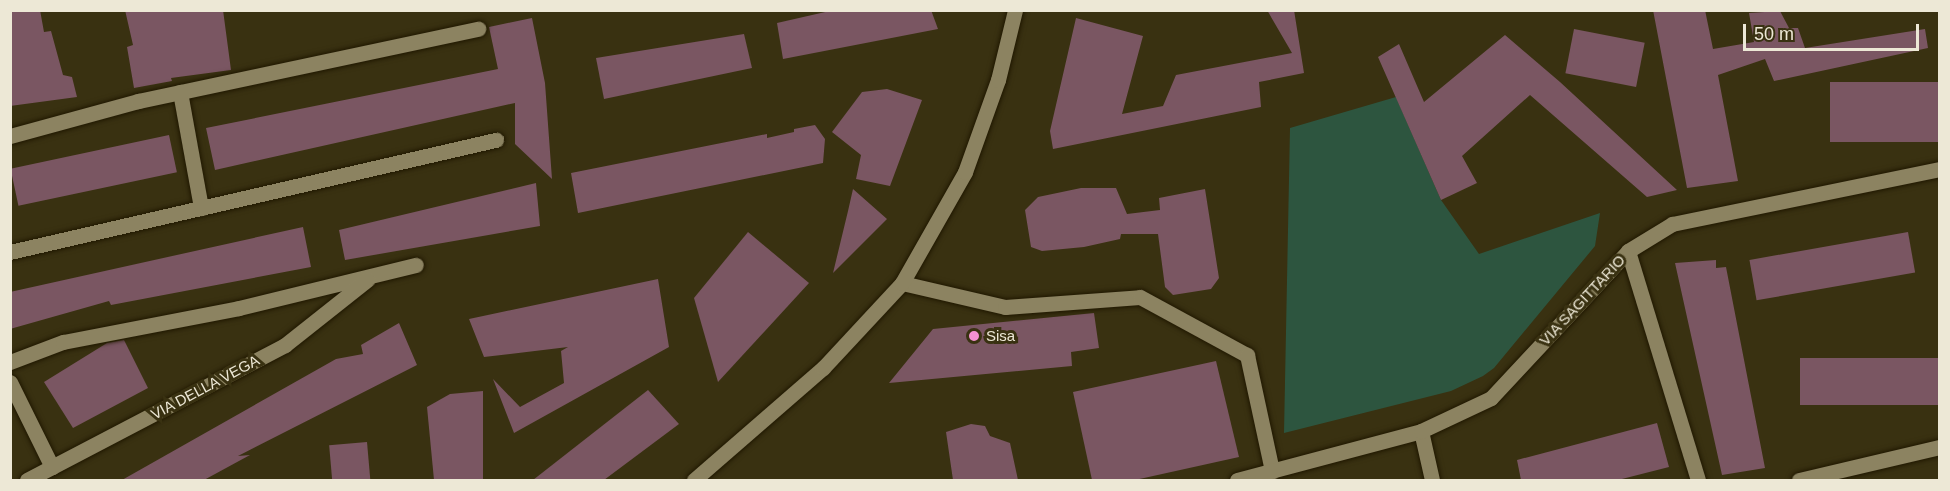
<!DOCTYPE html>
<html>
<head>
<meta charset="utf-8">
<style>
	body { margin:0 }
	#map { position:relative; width:1950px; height:491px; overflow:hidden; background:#393111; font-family:Arial,sans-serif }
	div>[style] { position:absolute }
	.green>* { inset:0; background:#2d553f }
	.building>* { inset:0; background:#7a5662; transform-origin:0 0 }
	.roads { filter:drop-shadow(0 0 2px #201800) drop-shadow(0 0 2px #201800) }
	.minor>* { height:15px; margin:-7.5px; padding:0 7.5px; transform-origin:7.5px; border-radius:7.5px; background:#8c8361 }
	.dots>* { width:16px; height:16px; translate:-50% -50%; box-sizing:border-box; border:3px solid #393111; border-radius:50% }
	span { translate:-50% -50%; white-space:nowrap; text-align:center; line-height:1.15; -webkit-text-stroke:6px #393111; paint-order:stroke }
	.street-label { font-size:15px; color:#ede8d6 }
	.poi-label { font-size:15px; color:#ede8d6 }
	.left { translate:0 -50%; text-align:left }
	.frame { position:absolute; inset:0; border:12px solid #ede8d6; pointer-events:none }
	.scale { position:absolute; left:1743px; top:24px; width:176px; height:27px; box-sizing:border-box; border:3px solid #ede8d6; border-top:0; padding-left:8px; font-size:18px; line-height:21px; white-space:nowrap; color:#ede8d6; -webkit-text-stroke:4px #393111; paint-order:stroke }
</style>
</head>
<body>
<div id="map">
	<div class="green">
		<i style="clip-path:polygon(1396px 97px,1441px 200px,1479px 254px,1600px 213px,1595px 246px,1494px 368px,1483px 376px,1451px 391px,1284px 433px,1290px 128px)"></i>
	</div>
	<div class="building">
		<i style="clip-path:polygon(10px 10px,40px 10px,44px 32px,51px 31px,63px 75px,72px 77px,77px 97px,10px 106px)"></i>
		<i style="clip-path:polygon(125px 10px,223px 10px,231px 70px,171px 78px,172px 81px,134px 88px,127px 47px,133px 45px)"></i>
		<i style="clip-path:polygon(834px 10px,931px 10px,938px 29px,783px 59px,777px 23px)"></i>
		<i style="clip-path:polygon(1267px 10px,1294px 10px,1304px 73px,1259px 82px,1261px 107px,1053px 149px,1050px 131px,1076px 18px,1143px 36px,1122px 114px,1163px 106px,1176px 75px,1292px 53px)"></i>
		<i style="clip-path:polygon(1653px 10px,1705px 10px,1713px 49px,1754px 42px,1749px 13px,1780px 11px,1789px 28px,1798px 28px,1805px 48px,1925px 29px,1928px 48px,1774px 81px,1765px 59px,1718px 75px,1738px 181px,1687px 188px)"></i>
		<i style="clip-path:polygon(532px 18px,545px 83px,552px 179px,515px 144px,515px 103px,215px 170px,206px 128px,498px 69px,489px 27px)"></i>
		<i style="left:1574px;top:29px;width:72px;height:45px;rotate:11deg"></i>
		<i style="clip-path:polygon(744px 34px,752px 68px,604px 99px,596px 58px)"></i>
		<i style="clip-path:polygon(1505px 35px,1560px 82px,1677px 190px,1647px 197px,1530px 95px,1462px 156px,1477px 183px,1441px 200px,1378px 57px,1399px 44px,1424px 102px)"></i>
		<i style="left:1940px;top:82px;width:60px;height:110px;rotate:90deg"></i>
		<i style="clip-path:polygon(887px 89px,922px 100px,890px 186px,856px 179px,861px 155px,832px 132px,862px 92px)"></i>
		<i style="clip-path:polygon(815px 125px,825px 139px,823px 163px,578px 213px,571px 173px,767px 134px,767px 138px,794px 132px,794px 129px)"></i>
		<i style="left:169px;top:135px;width:38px;height:162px;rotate:78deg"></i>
		<i style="clip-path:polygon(536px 183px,540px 226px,345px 260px,339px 230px)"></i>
		<i style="clip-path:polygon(1081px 188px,1116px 188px,1127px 214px,1160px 210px,1159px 198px,1205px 189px,1219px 278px,1211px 289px,1173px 295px,1165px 287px,1158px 234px,1121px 234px,1120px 239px,1084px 247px,1042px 251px,1031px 247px,1025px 210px,1038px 197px)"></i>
		<i style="clip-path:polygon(853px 189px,887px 219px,833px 273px,848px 211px)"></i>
		<i style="clip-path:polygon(303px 227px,311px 267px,111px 305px,109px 301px,10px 329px,10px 292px)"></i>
		<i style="clip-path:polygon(748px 232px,809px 283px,718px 382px,694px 298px)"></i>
		<i style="left:1908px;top:232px;width:41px;height:161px;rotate:80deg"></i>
		<i style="clip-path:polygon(1716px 260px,1716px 268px,1726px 267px,1765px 468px,1722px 475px,1675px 263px)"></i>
		<i style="clip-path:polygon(658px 279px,669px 347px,514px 433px,493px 379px,520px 407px,564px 383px,561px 351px,568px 347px,484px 357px,469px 319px)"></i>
		<i style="clip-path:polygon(1094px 313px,1099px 348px,1071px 352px,1072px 366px,889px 383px,933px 329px)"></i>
		<i style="clip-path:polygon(399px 323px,417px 365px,238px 456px,250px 455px,204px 480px,122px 480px,336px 359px,363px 354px,361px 345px)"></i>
		<i style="clip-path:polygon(124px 340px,148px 388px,73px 428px,44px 382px,107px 343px)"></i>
		<i style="left:1940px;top:358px;width:47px;height:140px;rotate:90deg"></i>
		<i style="clip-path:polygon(1216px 361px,1239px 457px,1135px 480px,1092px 480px,1073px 392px)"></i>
		<i style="clip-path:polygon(648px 390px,679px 424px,604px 480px,533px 480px)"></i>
		<i style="clip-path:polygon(483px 391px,483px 480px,434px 480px,427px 407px,450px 394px)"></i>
		<i style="clip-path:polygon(1657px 423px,1669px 467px,1618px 480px,1521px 480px,1517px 460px)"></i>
		<i style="clip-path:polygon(971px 424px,985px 426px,990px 436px,1010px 443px,1018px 480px,953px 480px,946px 432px)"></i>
		<i style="left:367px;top:442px;width:38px;height:38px;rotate:85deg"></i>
	</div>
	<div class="roads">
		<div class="minor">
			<i style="left:180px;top:92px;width:118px;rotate:79.7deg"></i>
			<i style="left:10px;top:136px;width:133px;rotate:-15.3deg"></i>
			<i style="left:138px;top:101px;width:348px;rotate:-12deg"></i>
			<i style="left:1628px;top:251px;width:239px;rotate:73deg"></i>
			<i style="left:10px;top:252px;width:499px;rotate:-13deg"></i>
			<i style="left:902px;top:283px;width:106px;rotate:13.1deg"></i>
			<i style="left:1005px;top:307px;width:135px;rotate:-4.2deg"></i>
			<i style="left:1140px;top:297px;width:122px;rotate:28.5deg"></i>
			<i style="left:1247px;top:355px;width:119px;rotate:77.8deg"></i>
			<i style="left:10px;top:362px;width:57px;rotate:-20.7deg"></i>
			<i style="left:63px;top:342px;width:179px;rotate:-10.9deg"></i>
			<i style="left:239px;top:308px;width:182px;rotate:-13.7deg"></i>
			<i style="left:10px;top:382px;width:95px;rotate:63.7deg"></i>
			<i style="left:1421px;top:431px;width:50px;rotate:77.3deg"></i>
			<i style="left:27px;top:480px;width:291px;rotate:-27.6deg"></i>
			<i style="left:285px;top:345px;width:105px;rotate:-38.4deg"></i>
			<i style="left:694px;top:480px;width:171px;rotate:-41deg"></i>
			<i style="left:823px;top:368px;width:116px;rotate:-47.1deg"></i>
			<i style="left:902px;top:283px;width:128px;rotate:-60.4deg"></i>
			<i style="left:965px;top:172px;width:98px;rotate:-70.3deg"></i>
			<i style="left:998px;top:80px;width:72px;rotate:-76.3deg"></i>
			<i style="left:1237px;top:480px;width:190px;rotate:-14.9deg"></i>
			<i style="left:1421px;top:431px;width:77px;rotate:-25.2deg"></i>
			<i style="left:1491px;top:398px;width:201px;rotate:-47deg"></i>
			<i style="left:1628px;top:251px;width:52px;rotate:-31.5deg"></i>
			<i style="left:1672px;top:224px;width:274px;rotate:-11.6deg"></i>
			<i style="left:1799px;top:480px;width:145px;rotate:-13.2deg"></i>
		</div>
	</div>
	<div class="dots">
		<i style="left:974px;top:336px;background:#f591d2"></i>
	</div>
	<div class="street-label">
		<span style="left:1582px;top:300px;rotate:-47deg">VIA SAGITTARIO</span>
		<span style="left:205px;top:387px;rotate:-28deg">VIA DELLA VEGA</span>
	</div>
	<div class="poi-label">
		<span class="left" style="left:986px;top:336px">Sisa</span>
	</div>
	<div class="frame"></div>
	<div class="scale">50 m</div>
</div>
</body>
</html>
